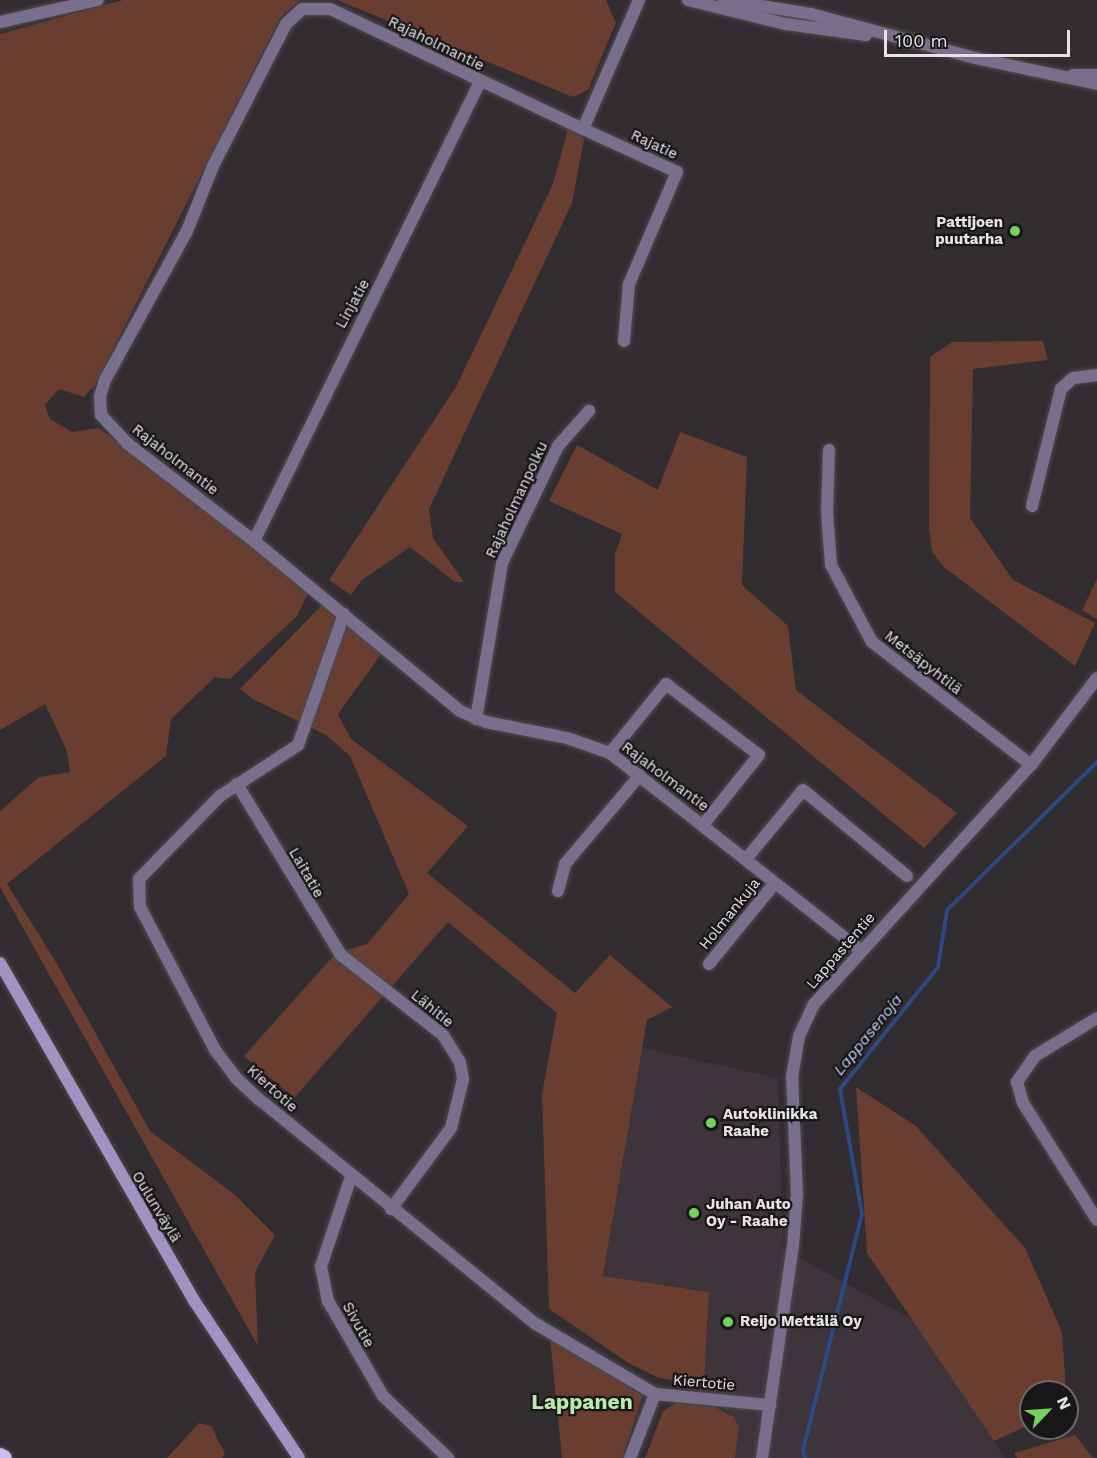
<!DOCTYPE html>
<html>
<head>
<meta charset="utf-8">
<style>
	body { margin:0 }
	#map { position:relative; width:1097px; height:1458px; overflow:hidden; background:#312d31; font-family:"Work Sans",sans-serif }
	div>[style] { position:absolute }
	.built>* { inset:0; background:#3d343c }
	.green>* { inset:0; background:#693d30 }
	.stream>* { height:4px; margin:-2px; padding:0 2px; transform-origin:2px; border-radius:2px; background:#2d4981 }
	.roads { filter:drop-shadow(0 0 2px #4e4a4e) drop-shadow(0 0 2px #4e4a4e) }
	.minor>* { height:12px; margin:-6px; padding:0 6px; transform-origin:6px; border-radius:6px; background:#776f8c }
	.tertiary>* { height:12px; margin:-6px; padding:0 6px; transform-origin:6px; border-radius:6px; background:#776f8c }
	.secondary>* { height:12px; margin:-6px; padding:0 6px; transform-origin:6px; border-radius:6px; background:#9f93c1 }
	.trunk>* { height:16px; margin:-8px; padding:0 8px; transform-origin:8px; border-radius:8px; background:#ccbef2 }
	.dots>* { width:16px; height:16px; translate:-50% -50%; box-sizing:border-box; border:3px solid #181618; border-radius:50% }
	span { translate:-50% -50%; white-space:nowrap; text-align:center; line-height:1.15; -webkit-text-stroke:4.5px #181618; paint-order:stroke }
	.street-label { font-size:15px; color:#e6e3e5 }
	.poi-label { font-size:15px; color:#e6e3e5; font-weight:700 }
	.right { translate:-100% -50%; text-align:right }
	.left { translate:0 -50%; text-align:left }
	.water-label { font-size:16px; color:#bed0f3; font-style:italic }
	.district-label { font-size:21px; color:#b8ebab; font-weight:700 }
	.north { position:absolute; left:1019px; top:1380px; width:60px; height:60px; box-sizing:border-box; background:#181618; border:2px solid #6a686a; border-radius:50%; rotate:65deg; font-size:16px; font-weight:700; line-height:24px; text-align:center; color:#e6e3e5 }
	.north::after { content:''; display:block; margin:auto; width:21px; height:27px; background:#74d25c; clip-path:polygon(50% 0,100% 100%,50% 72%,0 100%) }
	.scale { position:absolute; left:884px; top:30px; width:186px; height:27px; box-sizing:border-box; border:3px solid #e6e3e5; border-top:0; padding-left:8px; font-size:18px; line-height:21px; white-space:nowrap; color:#e6e3e5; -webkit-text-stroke:4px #181618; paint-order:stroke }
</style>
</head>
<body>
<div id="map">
	<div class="built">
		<i style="clip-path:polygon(642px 1048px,778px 1078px,783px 1249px,915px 1321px,1005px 1458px,735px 1458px,739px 1427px,704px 1385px,709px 1292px,603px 1276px)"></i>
	</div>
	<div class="green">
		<i style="clip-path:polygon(123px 0,300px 0,280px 18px,95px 385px,84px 397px,59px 389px,45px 405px,50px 419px,72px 432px,99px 428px,309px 591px,297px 616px,230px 679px,215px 677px,171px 719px,166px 756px,7px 884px,53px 957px,150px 1131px,234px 1194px,275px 1235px,255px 1272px,258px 1346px,0 887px,0 811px,39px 777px,70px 772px,67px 751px,45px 704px,0 730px,0 34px)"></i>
		<i style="clip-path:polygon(337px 0,606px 0,616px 23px,588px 90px,573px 97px)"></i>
		<i style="clip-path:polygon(568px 129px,584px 139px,572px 203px,429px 509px,433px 538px,464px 582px,455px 582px,410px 547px,362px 580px,351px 595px,329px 580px,456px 387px,553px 184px)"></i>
		<i style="clip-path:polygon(1043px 341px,1048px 360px,973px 369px,970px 518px,1013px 580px,1095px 623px,1075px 666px,945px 568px,932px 552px,929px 528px,930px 357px,952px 342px)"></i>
		<i style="clip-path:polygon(680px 432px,747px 457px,742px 585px,788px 626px,796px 690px,957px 813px,924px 848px,615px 592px,615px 554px,622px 534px,549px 501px,577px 445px,658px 490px)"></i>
		<i style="clip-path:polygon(1097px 579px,1097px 619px,1082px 610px)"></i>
		<i style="clip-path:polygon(322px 605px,382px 653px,338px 714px,351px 739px,468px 826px,427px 873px,575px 993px,610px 955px,672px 1007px,647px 1020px,603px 1276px,709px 1292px,704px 1385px,659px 1378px,630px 1364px,549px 1309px,542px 1094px,557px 1013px,448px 922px,294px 1098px,244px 1056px,336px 953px,367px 944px,409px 894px,350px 756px,326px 735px,253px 699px,240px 689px)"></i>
		<i style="clip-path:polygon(856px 1087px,916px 1126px,1025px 1248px,1062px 1332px,1066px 1392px,1031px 1392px,1031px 1424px,994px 1441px,867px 1253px)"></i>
		<i style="clip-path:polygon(550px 1338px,643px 1395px,622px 1458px,562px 1458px)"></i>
		<i style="clip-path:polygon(676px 1403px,715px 1407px,734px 1417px,739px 1428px,735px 1458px,645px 1458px,663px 1411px)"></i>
		<i style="clip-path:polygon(199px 1423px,211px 1426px,225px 1454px,222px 1458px,167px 1458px)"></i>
		<i style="clip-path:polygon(1075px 1435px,1093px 1458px,1017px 1458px,1014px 1453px)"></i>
	</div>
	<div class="stream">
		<i style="left:805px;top:1458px;width:8px;rotate:-104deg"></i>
		<i style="left:803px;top:1450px;width:243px;rotate:-76deg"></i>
		<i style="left:862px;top:1214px;width:127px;rotate:-100deg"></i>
		<i style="left:840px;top:1089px;width:156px;rotate:-51.2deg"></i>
		<i style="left:938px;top:967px;width:58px;rotate:-81deg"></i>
		<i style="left:947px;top:910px;width:211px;rotate:-44.6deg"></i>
	</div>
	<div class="roads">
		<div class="minor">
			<i style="left:583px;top:129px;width:280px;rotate:-154.6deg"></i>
			<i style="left:330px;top:9px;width:28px;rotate:180deg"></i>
			<i style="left:302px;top:9px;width:22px;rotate:137deg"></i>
			<i style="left:286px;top:24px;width:160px;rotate:117.2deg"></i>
			<i style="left:213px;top:166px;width:70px;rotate:111.8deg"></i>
			<i style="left:187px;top:231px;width:170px;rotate:118.8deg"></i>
			<i style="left:105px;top:380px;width:17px;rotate:107deg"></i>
			<i style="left:100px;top:396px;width:19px;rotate:87deg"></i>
			<i style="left:101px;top:415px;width:40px;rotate:47deg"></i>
			<i style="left:128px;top:444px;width:159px;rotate:37.6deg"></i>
			<i style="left:254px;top:541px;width:267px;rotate:39.5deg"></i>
			<i style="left:460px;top:711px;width:28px;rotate:23deg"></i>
			<i style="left:486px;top:722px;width:83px;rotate:11.2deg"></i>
			<i style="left:567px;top:738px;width:46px;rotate:19.2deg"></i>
			<i style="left:610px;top:753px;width:318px;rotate:38.2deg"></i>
			<i style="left:624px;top:341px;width:57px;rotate:-85deg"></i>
			<i style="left:629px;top:284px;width:122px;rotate:-66.8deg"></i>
			<i style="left:677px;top:172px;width:103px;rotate:-155.4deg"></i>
			<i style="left:583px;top:129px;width:141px;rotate:-66.5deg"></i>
			<i style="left:829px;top:450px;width:62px;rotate:91.8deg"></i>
			<i style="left:827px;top:512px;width:53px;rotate:85.7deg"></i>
			<i style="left:831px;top:565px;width:87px;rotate:62deg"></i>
			<i style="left:872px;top:642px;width:201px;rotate:37.7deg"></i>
			<i style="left:1032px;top:506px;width:121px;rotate:-76.1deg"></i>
			<i style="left:1061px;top:389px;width:16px;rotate:-43deg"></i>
			<i style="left:1073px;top:378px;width:24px;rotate:-7deg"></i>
			<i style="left:254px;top:541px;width:512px;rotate:-63.79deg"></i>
			<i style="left:344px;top:614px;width:139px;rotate:109.3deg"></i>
			<i style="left:298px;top:745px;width:93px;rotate:146.8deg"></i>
			<i style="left:220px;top:796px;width:116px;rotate:134.3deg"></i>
			<i style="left:139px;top:879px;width:28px;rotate:88deg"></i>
			<i style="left:140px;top:907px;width:161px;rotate:62.3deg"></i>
			<i style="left:215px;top:1050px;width:35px;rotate:53deg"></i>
			<i style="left:236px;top:1078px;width:33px;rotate:43deg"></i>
			<i style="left:260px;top:1100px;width:355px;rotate:39.1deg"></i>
			<i style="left:536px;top:1324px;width:138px;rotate:30.5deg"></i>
			<i style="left:655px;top:1394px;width:116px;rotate:5.5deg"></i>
			<i style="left:476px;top:719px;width:158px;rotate:-80.5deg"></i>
			<i style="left:502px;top:563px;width:130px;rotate:-64.4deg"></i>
			<i style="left:558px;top:446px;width:47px;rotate:-48.5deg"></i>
			<i style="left:610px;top:753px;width:89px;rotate:-50.9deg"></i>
			<i style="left:666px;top:684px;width:117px;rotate:37.4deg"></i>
			<i style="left:759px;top:755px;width:90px;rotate:128.7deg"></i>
			<i style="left:237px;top:784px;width:200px;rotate:58.7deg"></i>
			<i style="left:341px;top:955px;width:130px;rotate:38.1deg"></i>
			<i style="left:443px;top:1035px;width:32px;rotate:58deg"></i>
			<i style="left:460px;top:1062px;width:17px;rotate:80deg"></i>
			<i style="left:463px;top:1079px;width:50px;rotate:103.8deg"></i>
			<i style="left:451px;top:1128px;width:101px;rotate:126.5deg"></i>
			<i style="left:746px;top:859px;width:89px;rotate:-50.4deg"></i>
			<i style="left:803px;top:790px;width:135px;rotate:39.6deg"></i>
			<i style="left:558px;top:891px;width:28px;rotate:-75deg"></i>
			<i style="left:565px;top:864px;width:116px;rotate:-49.9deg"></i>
			<i style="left:709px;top:964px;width:104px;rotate:-50.8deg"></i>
			<i style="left:1097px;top:1018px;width:73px;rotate:148.5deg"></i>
			<i style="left:1035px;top:1056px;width:32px;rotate:125deg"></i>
			<i style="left:1017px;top:1082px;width:22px;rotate:74deg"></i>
			<i style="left:1023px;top:1103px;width:138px;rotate:57.7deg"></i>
			<i style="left:351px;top:1177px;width:94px;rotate:108.6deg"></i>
			<i style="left:321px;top:1266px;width:36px;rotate:79deg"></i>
			<i style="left:328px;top:1301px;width:110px;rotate:59.9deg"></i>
			<i style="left:383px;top:1396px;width:90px;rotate:43.6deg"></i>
			<i style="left:630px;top:1458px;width:69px;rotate:-68.7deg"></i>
			<i style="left:762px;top:1458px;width:214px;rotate:-81.7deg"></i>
			<i style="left:793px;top:1246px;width:52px;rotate:-85.6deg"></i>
			<i style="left:797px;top:1194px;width:117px;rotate:-92.4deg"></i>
			<i style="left:792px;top:1077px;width:42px;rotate:-80.3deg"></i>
			<i style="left:799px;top:1036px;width:35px;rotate:-65deg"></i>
			<i style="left:814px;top:1004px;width:323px;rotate:-47.8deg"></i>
			<i style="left:1031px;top:765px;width:109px;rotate:-52.8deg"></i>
		</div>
		<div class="tertiary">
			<i style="left:688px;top:0;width:101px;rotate:13.8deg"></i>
			<i style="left:786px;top:24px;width:81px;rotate:7.8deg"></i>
			<i style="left:724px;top:0;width:88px;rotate:9.1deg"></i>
			<i style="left:811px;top:14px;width:170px;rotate:15deg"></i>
			<i style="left:975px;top:58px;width:125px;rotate:12deg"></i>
			<i style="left:0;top:22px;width:100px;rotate:-12.7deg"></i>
			<i style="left:1073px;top:75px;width:24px"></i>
		</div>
		<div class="secondary">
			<i style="left:0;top:963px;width:391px;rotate:60.1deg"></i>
			<i style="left:195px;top:1302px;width:187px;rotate:56.3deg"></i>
		</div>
		<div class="trunk">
			<i style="left:0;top:1456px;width:4px;rotate:27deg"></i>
		</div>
	</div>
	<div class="dots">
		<i style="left:1015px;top:231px;background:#74d25c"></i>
		<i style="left:711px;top:1123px;background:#74d25c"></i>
		<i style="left:694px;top:1213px;background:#74d25c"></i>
		<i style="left:728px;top:1322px;background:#74d25c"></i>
	</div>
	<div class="street-label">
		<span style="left:436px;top:44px;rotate:26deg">Rajaholmantie</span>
		<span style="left:654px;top:145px;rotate:25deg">Rajatie</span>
		<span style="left:353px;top:304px;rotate:-61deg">Linjatie</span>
		<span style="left:175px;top:460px;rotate:38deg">Rajaholmantie</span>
		<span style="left:517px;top:500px;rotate:-65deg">Rajaholmanpolku</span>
		<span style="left:923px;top:663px;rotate:38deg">Metsäpyhtilä</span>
		<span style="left:665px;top:777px;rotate:37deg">Rajaholmantie</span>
		<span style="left:306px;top:873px;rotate:60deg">Laitatie</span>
		<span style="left:730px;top:914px;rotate:-51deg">Holmankuja</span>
		<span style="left:841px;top:951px;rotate:-49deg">Lappastentie</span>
		<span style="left:432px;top:1009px;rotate:39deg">Lähitie</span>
		<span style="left:272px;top:1089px;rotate:42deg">Kiertotie</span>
		<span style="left:156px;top:1207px;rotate:59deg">Oulunväylä</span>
		<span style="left:358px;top:1325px;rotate:61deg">Sivutie</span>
		<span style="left:704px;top:1383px;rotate:5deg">Kiertotie</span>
	</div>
	<div class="poi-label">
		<span class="right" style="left:1003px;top:231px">Pattijoen<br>puutarha</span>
		<span class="left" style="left:723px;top:1123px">Autoklinikka<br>Raahe</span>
		<span class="left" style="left:706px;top:1213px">Juhan Auto<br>Oy - Raahe</span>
		<span class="left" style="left:740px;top:1322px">Reijo Mettälä Oy</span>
	</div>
	<div class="water-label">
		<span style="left:868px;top:1035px;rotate:-51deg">Lappasenoja</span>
	</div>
	<div class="district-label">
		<span style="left:582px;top:1402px">Lappanen</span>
	</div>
	<div class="north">N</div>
	<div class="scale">100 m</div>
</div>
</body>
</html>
